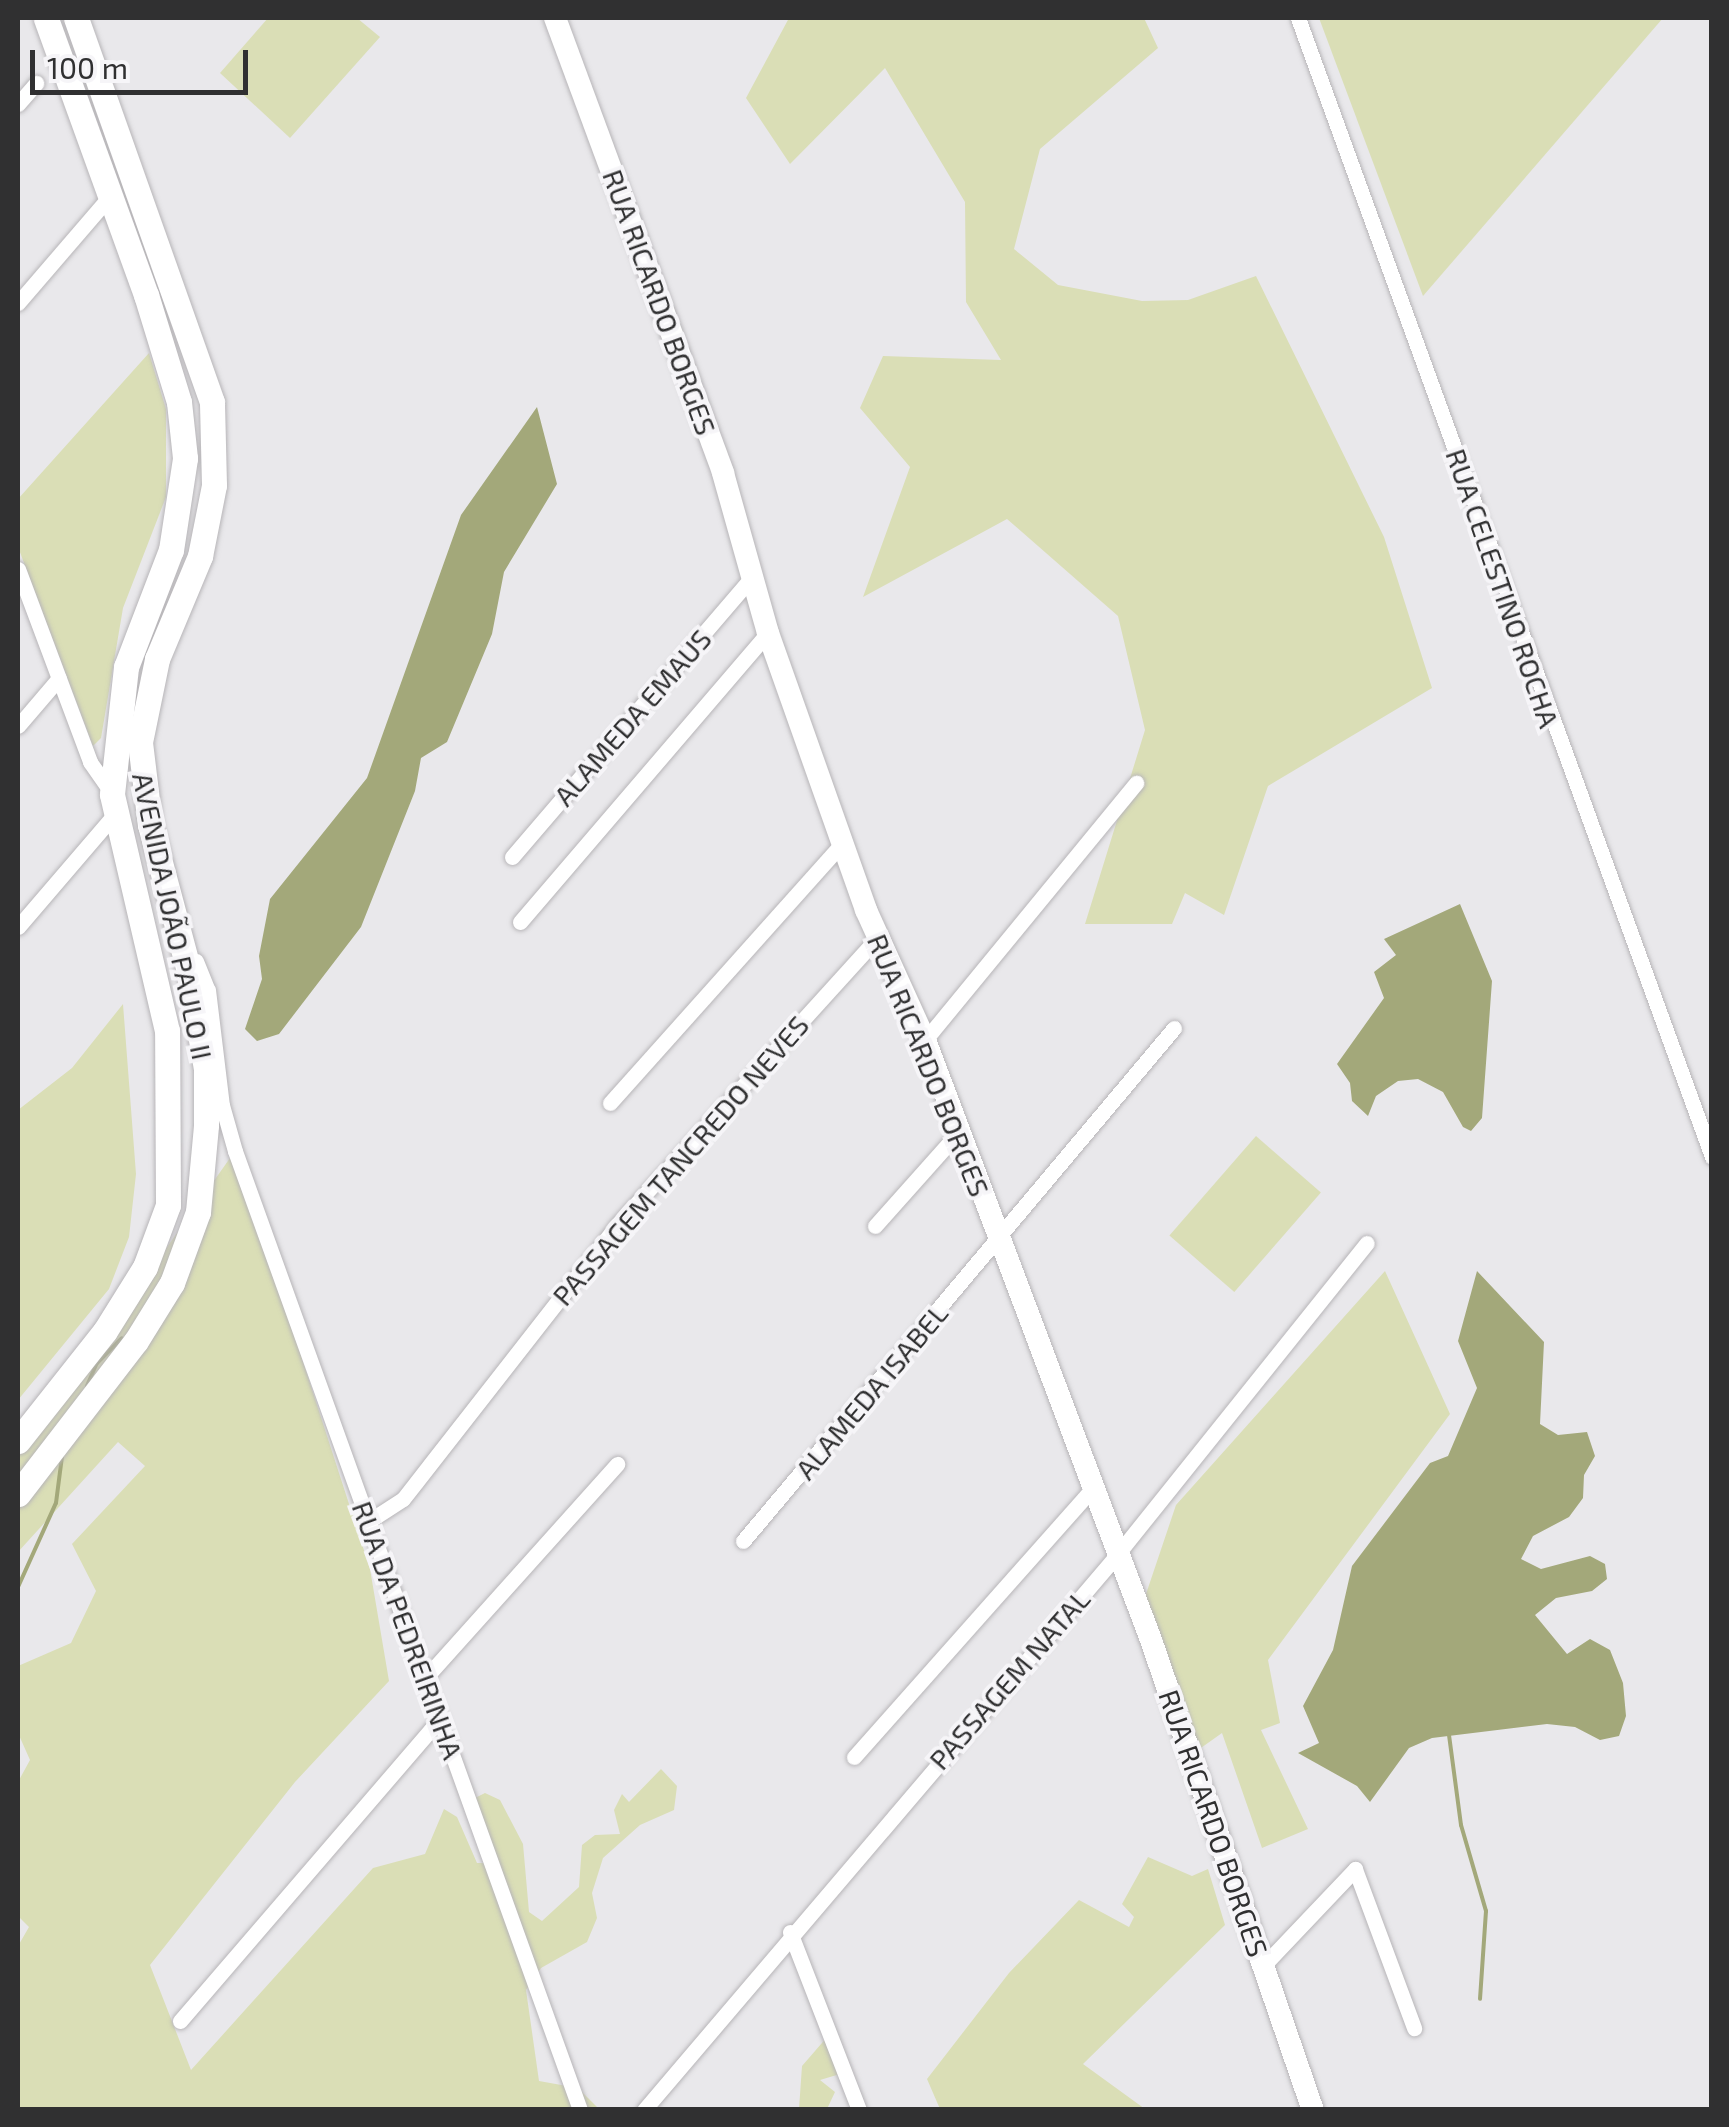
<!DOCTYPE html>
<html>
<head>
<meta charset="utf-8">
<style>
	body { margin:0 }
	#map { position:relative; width:1729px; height:2127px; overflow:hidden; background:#e9e8eb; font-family:"Exo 2",sans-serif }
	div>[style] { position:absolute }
	.green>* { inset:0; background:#dadeb6; transform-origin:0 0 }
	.water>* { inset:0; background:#a3a87a }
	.stream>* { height:4px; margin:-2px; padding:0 2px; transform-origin:2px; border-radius:2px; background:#a3a87a }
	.roads { filter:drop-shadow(0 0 2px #b7b5b8) drop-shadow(0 0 2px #b7b5b8) }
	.street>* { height:15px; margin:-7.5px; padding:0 7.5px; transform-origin:7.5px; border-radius:7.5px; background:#fff }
	.secondary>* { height:22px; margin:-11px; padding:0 11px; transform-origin:11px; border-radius:11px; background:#fff }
	.primary>* { height:25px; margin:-12.5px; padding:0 12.5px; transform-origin:12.5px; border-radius:12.5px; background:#fff }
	span { translate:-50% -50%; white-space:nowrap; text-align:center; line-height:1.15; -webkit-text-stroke:8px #f6f5f8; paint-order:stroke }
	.street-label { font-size:28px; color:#303031 }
	.frame { position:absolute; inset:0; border:20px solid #303031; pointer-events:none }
	.scale { position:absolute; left:30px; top:50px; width:218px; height:45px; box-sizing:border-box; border:5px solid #303031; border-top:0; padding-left:12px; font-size:30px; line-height:35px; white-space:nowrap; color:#303031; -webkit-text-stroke:8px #f6f5f8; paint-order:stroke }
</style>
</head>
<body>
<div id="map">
	<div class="green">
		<i style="clip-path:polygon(268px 18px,357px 18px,380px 37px,290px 138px,220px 73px)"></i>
		<i style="clip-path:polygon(789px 18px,1144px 18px,1158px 48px,1040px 149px,1014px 249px,1058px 285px,1142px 301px,1188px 300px,1256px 276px,1384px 537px,1432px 688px,1268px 786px,1224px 915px,1185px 893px,1172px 924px,1085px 924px,1145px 730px,1118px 616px,1007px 519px,863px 597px,910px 467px,860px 408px,883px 356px,1001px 360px,966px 302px,965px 202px,885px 68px,790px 164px,746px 98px)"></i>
		<i style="clip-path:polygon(1319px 18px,1663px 18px,1423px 296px)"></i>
		<i style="clip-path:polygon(149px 353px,166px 409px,166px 497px,123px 608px,101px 738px,93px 746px,18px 547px,18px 499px)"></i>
		<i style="clip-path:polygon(123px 1004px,136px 1174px,129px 1237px,109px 1289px,18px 1400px,18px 1110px,72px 1068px)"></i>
		<i style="left:1256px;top:1136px;width:86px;height:132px;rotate:41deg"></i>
		<i style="clip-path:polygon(235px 1151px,370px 1569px,389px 1681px,295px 1782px,150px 1965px,191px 2070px,373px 1868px,425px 1854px,444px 1809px,457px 1817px,477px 1863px,484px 1863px,471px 1800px,485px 1793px,500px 1800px,523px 1844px,529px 1912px,542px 1921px,579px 1887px,582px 1845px,595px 1835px,620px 1834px,614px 1810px,622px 1794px,629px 1802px,661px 1769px,677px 1786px,674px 1810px,640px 1825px,603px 1858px,592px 1893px,597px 1918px,587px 1942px,541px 1968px,526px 1990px,539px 2081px,578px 2088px,599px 2109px,18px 2109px,18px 1946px,29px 1927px,18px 1916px,18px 1782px,30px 1760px,18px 1733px,18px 1666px,71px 1643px,96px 1591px,72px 1544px,145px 1466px,118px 1442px,18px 1552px,18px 1458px)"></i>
		<i style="clip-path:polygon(1385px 1271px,1450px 1414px,1268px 1660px,1280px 1723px,1261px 1730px,1308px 1829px,1262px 1848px,1222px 1733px,1191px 1755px,1145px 1597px,1176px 1505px)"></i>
		<i style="clip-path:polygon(1148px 1857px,1192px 1876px,1208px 1869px,1225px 1925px,1083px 2064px,1145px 2109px,940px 2109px,927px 2079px,1009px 1973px,1079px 1900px,1129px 1927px,1134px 1917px,1122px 1904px)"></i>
		<i style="clip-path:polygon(828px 2036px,840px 2074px,820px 2080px,835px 2092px,827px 2109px,799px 2109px,802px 2066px)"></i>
	</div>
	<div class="water">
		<i style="clip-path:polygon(537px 407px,557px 484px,504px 572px,492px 634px,447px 742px,421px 758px,415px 791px,361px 927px,279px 1034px,257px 1041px,245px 1029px,262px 979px,259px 956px,270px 899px,367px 778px,461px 515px)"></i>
		<i style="clip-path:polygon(1460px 904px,1492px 981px,1482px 1118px,1471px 1131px,1463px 1127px,1443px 1092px,1418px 1079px,1398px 1081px,1376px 1096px,1368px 1116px,1352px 1101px,1350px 1083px,1337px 1064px,1384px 998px,1374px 972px,1396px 955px,1384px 939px)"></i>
		<i style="clip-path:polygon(1477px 1271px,1544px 1342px,1540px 1424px,1558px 1435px,1587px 1432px,1595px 1456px,1584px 1475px,1583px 1498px,1569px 1517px,1533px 1536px,1521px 1559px,1541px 1569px,1590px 1556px,1605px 1564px,1607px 1579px,1592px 1591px,1556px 1598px,1535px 1615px,1567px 1654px,1590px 1639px,1610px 1650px,1623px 1683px,1626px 1716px,1619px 1736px,1600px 1740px,1575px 1727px,1547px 1724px,1432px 1738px,1409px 1748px,1370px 1802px,1357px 1786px,1298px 1753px,1319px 1743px,1303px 1706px,1333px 1650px,1352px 1566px,1430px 1463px,1448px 1456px,1477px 1388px,1458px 1341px)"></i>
	</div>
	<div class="stream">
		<i style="left:87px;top:1386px;width:25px;rotate:-67deg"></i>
		<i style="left:97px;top:1363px;width:35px;rotate:-45deg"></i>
		<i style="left:18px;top:1587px;width:92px;rotate:-65.7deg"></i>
		<i style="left:56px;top:1503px;width:47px;rotate:-82.7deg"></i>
		<i style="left:1449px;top:1735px;width:91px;rotate:82.4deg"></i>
		<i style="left:1461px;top:1825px;width:90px;rotate:73.8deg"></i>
		<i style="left:1486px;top:1911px;width:88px;rotate:93.9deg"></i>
	</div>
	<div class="roads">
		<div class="street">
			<i style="left:1298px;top:18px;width:1212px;rotate:70.02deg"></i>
			<i style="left:18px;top:104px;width:28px;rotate:-49deg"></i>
			<i style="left:18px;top:303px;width:143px;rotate:-49.3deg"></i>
			<i style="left:18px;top:569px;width:206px;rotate:69.5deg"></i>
			<i style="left:90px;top:762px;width:39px;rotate:55deg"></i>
			<i style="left:18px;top:726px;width:63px;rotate:-49.5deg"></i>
			<i style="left:512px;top:857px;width:367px;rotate:-49.4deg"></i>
			<i style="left:520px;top:922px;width:381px;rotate:-49.4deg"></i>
			<i style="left:18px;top:927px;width:148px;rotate:-49.4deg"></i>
			<i style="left:196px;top:961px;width:31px;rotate:68deg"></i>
			<i style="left:208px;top:990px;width:116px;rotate:83.1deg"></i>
			<i style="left:222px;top:1105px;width:48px;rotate:74.2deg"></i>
			<i style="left:235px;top:1151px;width:1019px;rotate:70.21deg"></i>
			<i style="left:925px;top:1040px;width:333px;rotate:-50.6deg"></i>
			<i style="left:610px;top:1103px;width:350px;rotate:-48.2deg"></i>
			<i style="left:875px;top:1226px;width:125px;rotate:-48.3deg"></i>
			<i style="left:369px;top:1521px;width:40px;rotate:-32.9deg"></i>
			<i style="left:403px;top:1499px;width:346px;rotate:-52deg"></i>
			<i style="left:616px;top:1226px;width:390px;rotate:-47.8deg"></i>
			<i style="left:743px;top:1541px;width:670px;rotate:-49.96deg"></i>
			<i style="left:427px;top:1676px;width:285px;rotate:-48.1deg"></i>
			<i style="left:854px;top:1757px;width:357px;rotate:-48.4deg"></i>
			<i style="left:790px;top:1932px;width:191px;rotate:68.8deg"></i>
			<i style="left:1263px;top:1966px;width:134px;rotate:-46.5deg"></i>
			<i style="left:1355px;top:1869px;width:170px;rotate:69.6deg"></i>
			<i style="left:180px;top:2021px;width:399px;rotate:-49.3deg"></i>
			<i style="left:644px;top:2110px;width:728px;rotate:-49.57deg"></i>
			<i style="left:1116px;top:1556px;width:401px;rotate:-51.3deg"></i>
		</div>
		<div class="secondary">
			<i style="left:555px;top:18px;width:485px;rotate:69.7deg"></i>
			<i style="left:723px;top:473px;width:166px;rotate:74.3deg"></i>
			<i style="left:768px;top:633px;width:294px;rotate:70.5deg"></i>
			<i style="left:866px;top:910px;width:143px;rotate:65.6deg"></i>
			<i style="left:925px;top:1040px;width:641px;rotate:69.36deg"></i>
			<i style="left:1151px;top:1640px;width:497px;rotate:71deg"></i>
		</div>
		<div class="primary">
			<i style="left:18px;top:1441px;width:140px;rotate:-51.7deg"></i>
			<i style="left:105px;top:1331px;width:75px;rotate:-58deg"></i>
			<i style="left:145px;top:1267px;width:66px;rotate:-69.6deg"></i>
			<i style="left:168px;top:1205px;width:174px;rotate:-90.3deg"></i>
			<i style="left:167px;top:1031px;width:243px;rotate:-103.1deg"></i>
			<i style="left:112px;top:794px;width:128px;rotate:-83.7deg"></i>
			<i style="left:126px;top:667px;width:125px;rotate:-69deg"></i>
			<i style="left:171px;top:550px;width:93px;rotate:-81.3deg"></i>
			<i style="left:185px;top:458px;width:56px;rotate:-96.1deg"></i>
			<i style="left:179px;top:402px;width:112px;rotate:-107.1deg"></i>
			<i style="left:146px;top:295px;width:294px;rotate:-109.9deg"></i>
			<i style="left:18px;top:1494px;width:193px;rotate:-52.4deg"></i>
			<i style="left:136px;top:1341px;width:68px;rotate:-58.2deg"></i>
			<i style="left:172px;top:1283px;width:76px;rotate:-69.9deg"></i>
			<i style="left:198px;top:1212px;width:87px;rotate:-84.7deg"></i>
			<i style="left:206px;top:1125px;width:56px;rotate:-90deg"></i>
			<i style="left:206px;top:1069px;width:95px;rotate:-99.7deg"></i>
			<i style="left:190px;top:975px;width:155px;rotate:-104.9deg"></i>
			<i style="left:150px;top:825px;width:84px;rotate:-96.9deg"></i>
			<i style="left:140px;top:742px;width:85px;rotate:-78.4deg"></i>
			<i style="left:157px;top:659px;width:112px;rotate:-67.3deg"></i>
			<i style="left:200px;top:556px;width:72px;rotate:-78.8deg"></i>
			<i style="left:214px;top:485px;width:83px;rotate:-91.4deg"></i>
			<i style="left:212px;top:402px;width:407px;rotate:-109.5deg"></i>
		</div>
	</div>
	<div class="street-label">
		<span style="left:660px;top:302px;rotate:70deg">RUA RICARDO BORGES</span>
		<span style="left:1503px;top:588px;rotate:71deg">RUA CELESTINO ROCHA</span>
		<span style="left:632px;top:717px;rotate:-49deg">ALAMEDA EMAUS</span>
		<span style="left:173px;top:916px;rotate:78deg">AVENIDA JOÃO PAULO II</span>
		<span style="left:929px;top:1065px;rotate:68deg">RUA RICARDO BORGES</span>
		<span style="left:680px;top:1160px;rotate:-49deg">PASSAGEM TANCREDO NEVES</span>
		<span style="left:871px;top:1391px;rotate:-50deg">ALAMEDA ISABEL</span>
		<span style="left:408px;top:1630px;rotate:70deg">RUA DA PEDREIRINHA</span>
		<span style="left:1009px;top:1679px;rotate:-49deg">PASSAGEM NATAL</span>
		<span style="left:1214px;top:1823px;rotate:71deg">RUA RICARDO BORGES</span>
	</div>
	<div class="frame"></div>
	<div class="scale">100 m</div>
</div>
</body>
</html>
